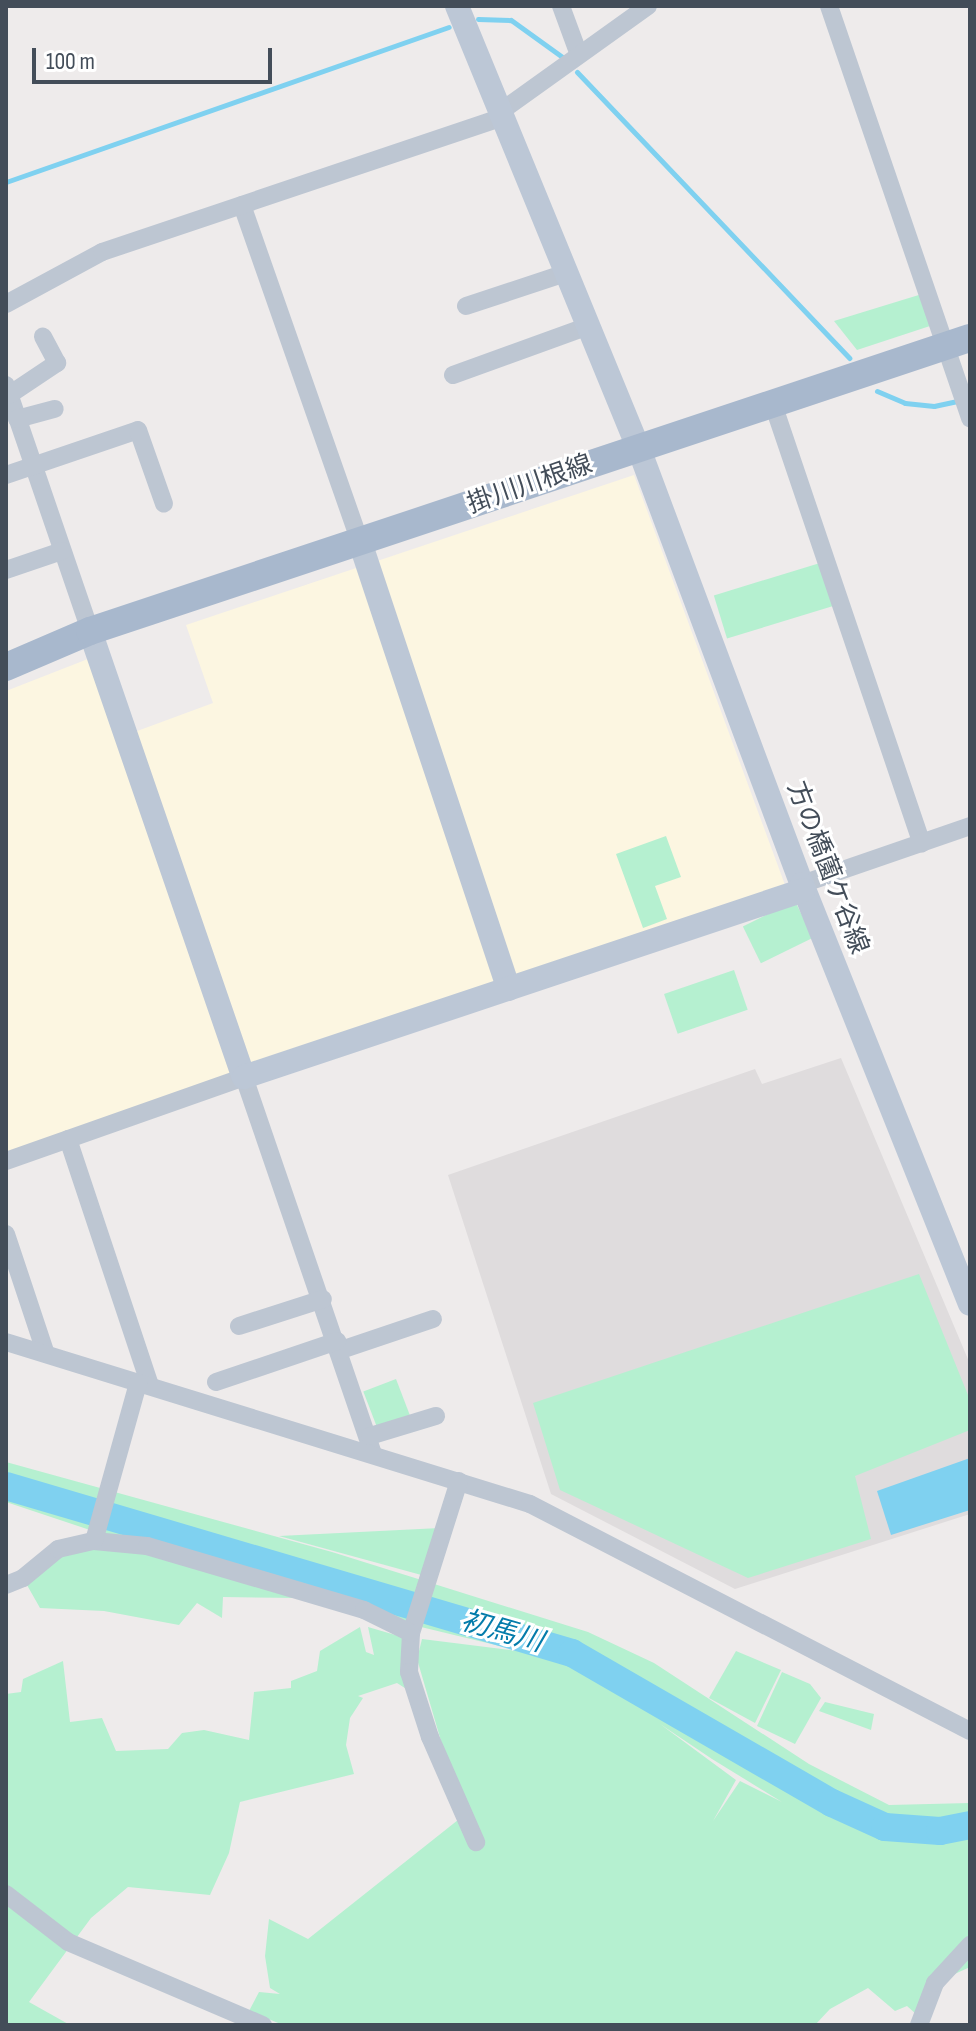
<!DOCTYPE html>
<html>
<head>
<meta charset="utf-8">
<style>
	body { margin:0 }
	#map { position:relative; width:976px; height:2031px; overflow:hidden; background:#eeebeb; font-family:"Sofia Sans Condensed","Noto Sans JP",sans-serif }
	div>[style] { position:absolute }
	.commercial>* { inset:0; background:#fcf6e1 }
	.education>* { inset:0; background:#dfdcdd }
	.green>* { inset:0; background:#b5f0d0; transform-origin:0 0 }
	.water>* { inset:0; background:#7fd1f0 }
	.stream>* { height:5px; margin:-2.5px; padding:0 2.5px; transform-origin:2.5px; border-radius:2.5px; background:#7fd1f0 }
	.river>* { height:28px; margin:-14px; padding:0 14px; transform-origin:14px; border-radius:14px; background:#7fd1f0 }
	.street>* { height:18px; margin:-9px; padding:0 9px; transform-origin:9px; border-radius:9px; background:#bdc6d2 }
	.secondary>* { height:24px; margin:-12px; padding:0 12px; transform-origin:12px; border-radius:12px; background:#bcc7d6 }
	.primary>* { height:28px; margin:-14px; padding:0 14px; transform-origin:14px; border-radius:14px; background:#a8b8cd }
	span { translate:-50% -50%; white-space:nowrap; text-align:center; line-height:1.15; -webkit-text-stroke:6px #fff; paint-order:stroke }
	.street-label { font-size:26px; color:#434d59 }
	.water-label { font-size:28px; color:#047cab; font-style:italic }
	.frame { position:absolute; inset:0; border:8px solid #434d59; pointer-events:none }
	.scale { position:absolute; left:32px; top:48px; width:240px; height:36px; box-sizing:border-box; border:4px solid #434d59; border-top:0; padding-left:10px; font-size:24px; line-height:28px; white-space:nowrap; color:#434d59; -webkit-text-stroke:6px #fff; paint-order:stroke }
</style>
</head>
<body>
<div id="map">
	<div class="commercial">
		<i style="clip-path:polygon(634px 475px,785px 885px,6px 1155px,6px 691px,93px 657px,121px 737px,213px 703px,186px 625px)"></i>
	</div>
	<div class="education">
		<i style="clip-path:polygon(841px 1058px,970px 1364px,970px 1514px,735px 1589px,551px 1494px,448px 1175px,755px 1069px,762px 1084px)"></i>
	</div>
	<div class="green">
		<i style="clip-path:polygon(922px 294px,933px 325px,857px 350px,834px 321px)"></i>
		<i style="left:820px;top:563px;width:45px;height:111px;rotate:73deg"></i>
		<i style="clip-path:polygon(666px 836px,681px 877px,655px 886px,667px 919px,643px 928px,616px 854px)"></i>
		<i style="left:795px;top:901px;width:41px;height:58px;rotate:64deg"></i>
		<i style="left:734px;top:970px;width:42px;height:74px;rotate:71deg"></i>
		<i style="clip-path:polygon(919px 1274px,970px 1400px,970px 1430px,855px 1476px,871px 1539px,748px 1578px,560px 1490px,533px 1403px)"></i>
		<i style="left:396px;top:1379px;width:43px;height:35px;rotate:69deg"></i>
		<i style="clip-path:polygon(evenodd,6px 1462px,332px 1552px,588px 1632px,654px 1663px,809px 1764px,889px 1805px,970px 1803px,970px 1967px,935px 1983px,926px 2023px,907px 2006px,895px 2011px,868px 1988px,830px 2009px,815px 2025px,283px 2025px,249px 2011px,259px 1992px,280px 1994px,270px 1988px,265px 1956px,269px 1919px,308px 1939px,463px 1816px,417px 1659px,422px 1639px,525px 1652px,301px 1598px,223px 1597px,222px 1618px,197px 1603px,179px 1625px,104px 1611px,40px 1608px,23px 1578px,102px 1534px,6px 1502px,6px 1462px,660px 1724px,712px 1759px,782px 1802px,740px 1781px,713px 1821px,736px 1780px,660px 1724px)"></i>
		<i style="clip-path:polygon(440px 1528px,425px 1576px,279px 1536px)"></i>
		<i style="clip-path:polygon(360px 1627px,366px 1652px,374px 1655px,368px 1627px,409px 1639px,408px 1690px,397px 1683px,358px 1696px,363px 1698px,350px 1718px,346px 1745px,354px 1774px,240px 1802px,229px 1853px,210px 1895px,128px 1887px,91px 1918px,29px 2002px,70px 2025px,6px 2025px,6px 1694px,21px 1692px,23px 1679px,63px 1661px,70px 1722px,102px 1718px,116px 1751px,168px 1749px,182px 1733px,204px 1730px,249px 1740px,254px 1692px,291px 1688px,291px 1681px,317px 1671px,320px 1651px)"></i>
		<i style="clip-path:polygon(736px 1651px,781px 1670px,755px 1723px,709px 1698px)"></i>
		<i style="clip-path:polygon(782px 1672px,810px 1684px,821px 1698px,795px 1744px,757px 1726px)"></i>
		<i style="clip-path:polygon(825px 1702px,874px 1714px,871px 1730px,819px 1711px)"></i>
	</div>
	<div class="water">
		<i style="clip-path:polygon(970px 1458px,970px 1510px,891px 1535px,877px 1491px)"></i>
	</div>
	<div class="stream">
		<i style="left:478px;top:19px;width:33px;rotate:2deg"></i>
		<i style="left:511px;top:20px;width:62px;rotate:35.8deg"></i>
		<i style="left:577px;top:72px;width:395px;rotate:46.4deg"></i>
		<i style="left:6px;top:182px;width:469px;rotate:-19.3deg"></i>
		<i style="left:877px;top:391px;width:30px;rotate:23deg"></i>
		<i style="left:905px;top:403px;width:29px;rotate:6deg"></i>
		<i style="left:934px;top:406px;width:25px;rotate:-12deg"></i>
	</div>
	<div class="river">
		<i style="left:6px;top:1486px;width:590px;rotate:16.44deg"></i>
		<i style="left:572px;top:1653px;width:300px;rotate:30deg"></i>
		<i style="left:832px;top:1803px;width:58px;rotate:24.4deg"></i>
		<i style="left:885px;top:1827px;width:55px;rotate:4.2deg"></i>
		<i style="left:940px;top:1831px;width:31px;rotate:-11deg"></i>
	</div>
	<div class="street">
		<i style="left:561px;top:6px;width:52px;rotate:69.8deg"></i>
		<i style="left:829px;top:6px;width:436px;rotate:71.1deg"></i>
		<i style="left:500px;top:112px;width:182px;rotate:-35.6deg"></i>
		<i style="left:242px;top:205px;width:357px;rotate:70.7deg"></i>
		<i style="left:6px;top:304px;width:109px;rotate:-28.4deg"></i>
		<i style="left:102px;top:252px;width:422px;rotate:-18.6deg"></i>
		<i style="left:466px;top:306px;width:105px;rotate:-18.3deg"></i>
		<i style="left:453px;top:375px;width:144px;rotate:-19.9deg"></i>
		<i style="left:6px;top:385px;width:260px;rotate:71.1deg"></i>
		<i style="left:9px;top:395px;width:58px;rotate:-33.7deg"></i>
		<i style="left:57px;top:363px;width:30px;rotate:-118deg"></i>
		<i style="left:773px;top:404px;width:464px;rotate:71.3deg"></i>
		<i style="left:17px;top:419px;width:39px;rotate:-15deg"></i>
		<i style="left:6px;top:475px;width:139px;rotate:-18.8deg"></i>
		<i style="left:138px;top:430px;width:78px;rotate:70.6deg"></i>
		<i style="left:6px;top:570px;width:59px;rotate:-18.7deg"></i>
		<i style="left:802px;top:884px;width:178px;rotate:-19deg"></i>
		<i style="left:68px;top:1139px;width:260px;rotate:71.6deg"></i>
		<i style="left:6px;top:1161px;width:252px;rotate:-19.4deg"></i>
		<i style="left:244px;top:1077px;width:398px;rotate:71.1deg"></i>
		<i style="left:6px;top:1234px;width:126px;rotate:71.6deg"></i>
		<i style="left:239px;top:1326px;width:88px;rotate:-17.8deg"></i>
		<i style="left:6px;top:1342px;width:548px;rotate:17.18deg"></i>
		<i style="left:530px;top:1504px;width:495px;rotate:27.3deg"></i>
		<i style="left:341px;top:1350px;width:97px;rotate:-18.6deg"></i>
		<i style="left:216px;top:1382px;width:128px;rotate:-18.7deg"></i>
		<i style="left:370px;top:1436px;width:69px;rotate:-16.9deg"></i>
		<i style="left:459px;top:1481px;width:159px;rotate:107.5deg"></i>
		<i style="left:411px;top:1633px;width:39px;rotate:93deg"></i>
		<i style="left:409px;top:1672px;width:68px;rotate:72.1deg"></i>
		<i style="left:430px;top:1737px;width:115px;rotate:66.3deg"></i>
		<i style="left:94px;top:1541px;width:53px;rotate:5.4deg"></i>
		<i style="left:147px;top:1546px;width:226px;rotate:16.4deg"></i>
		<i style="left:364px;top:1610px;width:52px;rotate:26.1deg"></i>
		<i style="left:6px;top:1585px;width:18px;rotate:-22deg"></i>
		<i style="left:23px;top:1578px;width:45px;rotate:-39.6deg"></i>
		<i style="left:58px;top:1549px;width:37px;rotate:-13deg"></i>
		<i style="left:94px;top:1541px;width:164px;rotate:-74.4deg"></i>
		<i style="left:6px;top:1894px;width:78px;rotate:37.7deg"></i>
		<i style="left:68px;top:1942px;width:212px;rotate:23.1deg"></i>
		<i style="left:919px;top:2025px;width:45px;rotate:-69.1deg"></i>
		<i style="left:935px;top:1983px;width:52px;rotate:-47.4deg"></i>
	</div>
	<div class="secondary">
		<i style="left:457px;top:6px;width:479px;rotate:67.7deg"></i>
		<i style="left:639px;top:449px;width:465px;rotate:69.5deg"></i>
		<i style="left:802px;top:884px;width:452px;rotate:68.2deg"></i>
		<i style="left:360px;top:542px;width:471px;rotate:71.6deg"></i>
		<i style="left:90px;top:631px;width:472px;rotate:71deg"></i>
		<i style="left:244px;top:1077px;width:590px;rotate:-18.47deg"></i>
	</div>
	<div class="primary">
		<i style="left:6px;top:667px;width:91px;rotate:-23.2deg"></i>
		<i style="left:90px;top:631px;width:927px;rotate:-18.42deg"></i>
	</div>
	<div class="street-label">
		<span style="left:530px;top:485px;rotate:-19deg">掛川川根線</span>
		<span style="left:827px;top:868px;rotate:69deg">方の橋薗ケ谷線</span>
	</div>
	<div class="water-label">
		<span style="left:502px;top:1632px;rotate:16deg">初馬川</span>
	</div>
	<div class="frame"></div>
	<div class="scale">100 m</div>
</div>
</body>
</html>
